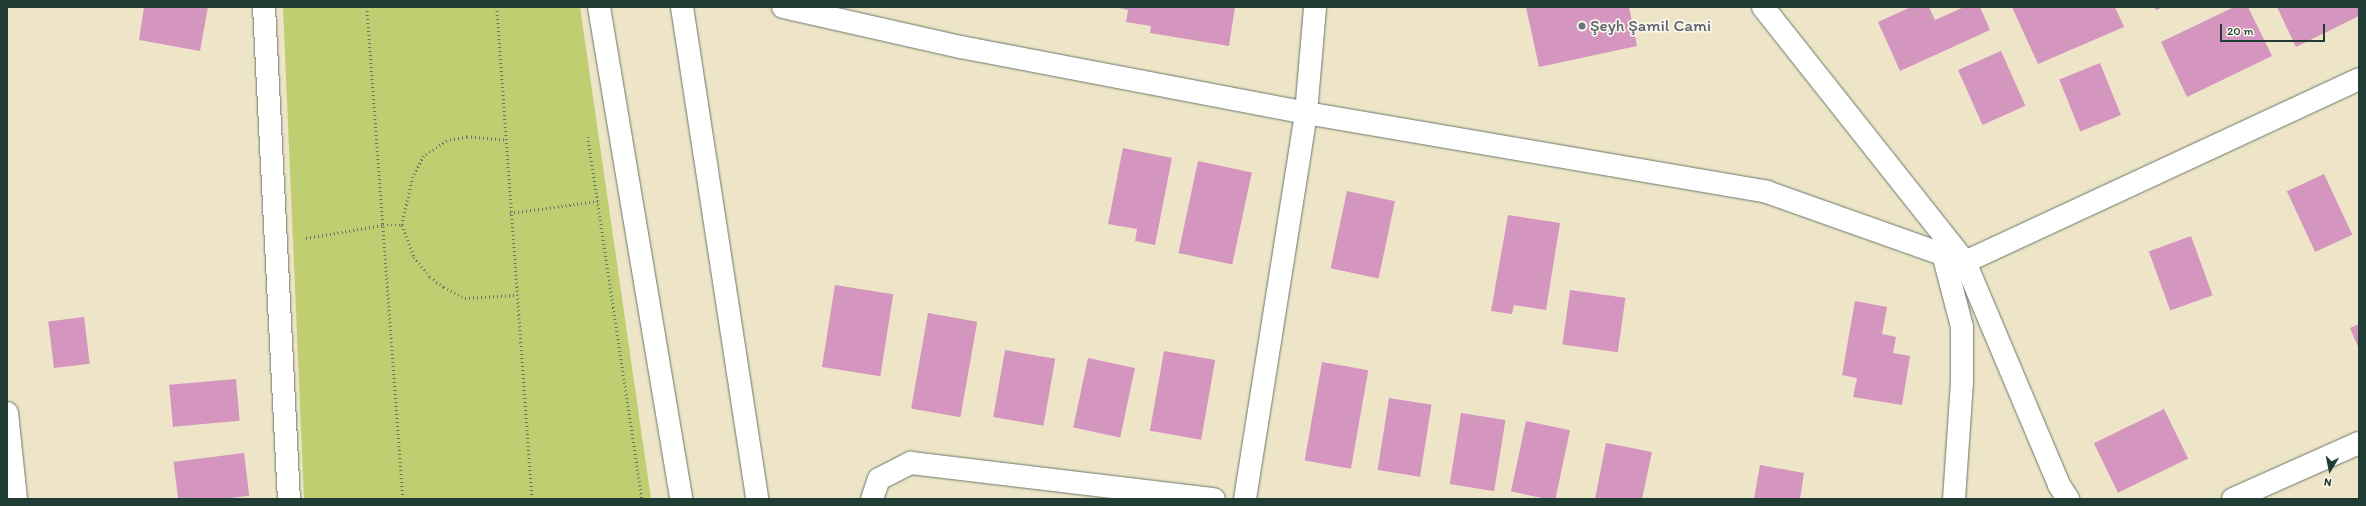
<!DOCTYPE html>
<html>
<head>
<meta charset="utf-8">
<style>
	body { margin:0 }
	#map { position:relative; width:2366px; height:506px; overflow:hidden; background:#eee5c8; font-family:Itim,sans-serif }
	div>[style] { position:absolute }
	.green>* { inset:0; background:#bfce71 }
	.building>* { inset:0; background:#d495bf; transform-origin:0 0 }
	.path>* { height:2.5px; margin-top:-1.25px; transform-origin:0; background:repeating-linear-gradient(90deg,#677868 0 1px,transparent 0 4px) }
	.roads { filter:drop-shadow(0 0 1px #677868) drop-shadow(0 0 1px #677868) }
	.minor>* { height:22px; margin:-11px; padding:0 11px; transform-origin:11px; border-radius:11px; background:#fff }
	.dots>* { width:11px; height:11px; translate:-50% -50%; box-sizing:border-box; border:2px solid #fbf7ec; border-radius:50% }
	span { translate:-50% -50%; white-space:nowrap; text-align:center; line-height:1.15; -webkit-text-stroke:3.5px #fbf7ec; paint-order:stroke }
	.worship-label { font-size:17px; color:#5b616d }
	.left { translate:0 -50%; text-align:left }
	.frame { position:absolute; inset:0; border:8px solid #1f3d34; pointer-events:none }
	.north { position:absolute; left:2310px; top:450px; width:40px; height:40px; -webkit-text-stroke:3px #fbf7ec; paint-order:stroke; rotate:190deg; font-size:11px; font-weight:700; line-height:16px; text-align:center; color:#1f3d34 }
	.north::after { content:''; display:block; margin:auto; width:14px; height:18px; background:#1f3d34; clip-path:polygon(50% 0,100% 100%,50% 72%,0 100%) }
	.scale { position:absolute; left:2220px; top:24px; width:105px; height:18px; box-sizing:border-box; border:2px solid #1f3d34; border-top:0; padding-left:5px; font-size:12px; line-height:14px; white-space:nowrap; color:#1f3d34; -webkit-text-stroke:3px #fbf7ec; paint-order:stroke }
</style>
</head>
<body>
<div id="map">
	<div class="green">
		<i style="clip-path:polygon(283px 7px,580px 7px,651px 499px,304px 499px)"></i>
	</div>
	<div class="building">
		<i style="clip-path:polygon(144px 7px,208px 7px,200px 51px,139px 40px)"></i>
		<i style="clip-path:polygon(1115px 7px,1235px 7px,1229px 46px,1150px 33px,1151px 26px,1126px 22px,1128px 10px)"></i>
		<i style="clip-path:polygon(1526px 7px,1629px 7px,1637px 46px,1539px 67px)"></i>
		<i style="clip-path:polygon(1911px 7px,1929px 7px,1935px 20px,1964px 7px,1980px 7px,1990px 30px,1900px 71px,1878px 22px)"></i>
		<i style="clip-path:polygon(2012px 7px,2115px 7px,2124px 27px,2038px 64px)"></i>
		<i style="clip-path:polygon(2154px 7px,2164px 7px,2156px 10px)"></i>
		<i style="clip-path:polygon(2234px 7px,2248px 7px,2272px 56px,2187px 97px,2161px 42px)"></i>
		<i style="clip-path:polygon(2277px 7px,2359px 7px,2359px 16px,2296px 47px)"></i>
		<i style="left:2001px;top:51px;width:60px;height:47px;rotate:66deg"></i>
		<i style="left:2100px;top:63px;width:56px;height:44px;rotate:68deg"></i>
		<i style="clip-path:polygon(1123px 148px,1172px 158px,1155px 245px,1135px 241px,1137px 229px,1108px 224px)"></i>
		<i style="left:1198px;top:161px;width:55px;height:94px;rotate:12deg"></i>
		<i style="left:2324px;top:174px;width:67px;height:41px;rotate:65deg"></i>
		<i style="left:1347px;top:191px;width:49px;height:79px;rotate:12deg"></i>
		<i style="clip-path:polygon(1508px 215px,1560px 223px,1546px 310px,1514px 305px,1512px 314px,1491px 311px)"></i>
		<i style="left:2191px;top:236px;width:63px;height:45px;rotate:70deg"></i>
		<i style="left:835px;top:285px;width:59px;height:83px;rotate:9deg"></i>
		<i style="left:1570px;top:290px;width:56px;height:55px;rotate:8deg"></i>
		<i style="clip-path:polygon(1855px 301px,1887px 307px,1882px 334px,1896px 337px,1893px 353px,1910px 356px,1902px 405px,1853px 397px,1857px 378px,1842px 375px)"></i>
		<i style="left:928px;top:313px;width:50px;height:97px;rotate:10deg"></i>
		<i style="left:84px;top:317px;width:47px;height:36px;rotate:83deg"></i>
		<i style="clip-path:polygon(2359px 324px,2359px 349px,2350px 328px)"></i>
		<i style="left:1005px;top:350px;width:51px;height:68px;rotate:10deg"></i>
		<i style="left:1164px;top:351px;width:52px;height:81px;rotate:10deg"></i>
		<i style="left:1088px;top:358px;width:48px;height:71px;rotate:12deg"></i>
		<i style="left:1322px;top:362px;width:47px;height:100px;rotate:10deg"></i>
		<i style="left:236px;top:379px;width:42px;height:67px;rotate:85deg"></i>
		<i style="left:1389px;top:398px;width:43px;height:73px;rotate:9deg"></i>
		<i style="left:2164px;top:409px;width:55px;height:78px;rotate:64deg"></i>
		<i style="left:1461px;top:413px;width:45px;height:72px;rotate:9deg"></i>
		<i style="left:1526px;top:421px;width:45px;height:72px;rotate:12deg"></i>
		<i style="clip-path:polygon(1606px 443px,1652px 452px,1642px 499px,1595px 499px)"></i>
		<i style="left:244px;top:453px;width:43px;height:71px;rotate:83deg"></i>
		<i style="clip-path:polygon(1760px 465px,1804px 473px,1800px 499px,1754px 499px)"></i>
	</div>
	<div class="path">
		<i style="left:367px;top:7px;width:493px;rotate:85.8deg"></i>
		<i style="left:497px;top:7px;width:493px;rotate:85.9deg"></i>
		<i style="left:588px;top:137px;width:366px;rotate:81.5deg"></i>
		<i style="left:504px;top:140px;width:37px;rotate:-175deg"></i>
		<i style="left:467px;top:137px;width:20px;rotate:169deg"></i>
		<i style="left:447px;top:141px;width:27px;rotate:147deg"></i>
		<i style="left:424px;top:156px;width:24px;rotate:118deg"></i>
		<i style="left:413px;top:177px;width:49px;rotate:102.9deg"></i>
		<i style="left:402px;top:225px;width:34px;rotate:69deg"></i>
		<i style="left:414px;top:257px;width:26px;rotate:51deg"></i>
		<i style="left:430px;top:277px;width:17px;rotate:36deg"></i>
		<i style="left:444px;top:287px;width:24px;rotate:28deg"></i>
		<i style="left:465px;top:298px;width:51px;rotate:-3.4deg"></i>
		<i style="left:510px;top:213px;width:89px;rotate:-7.8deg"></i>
		<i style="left:306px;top:238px;width:78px;rotate:-9.6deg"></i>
		<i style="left:383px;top:225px;width:19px"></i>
	</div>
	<div class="roads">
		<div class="minor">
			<i style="left:264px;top:7px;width:493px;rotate:87.1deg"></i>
			<i style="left:599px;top:7px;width:499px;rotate:80.5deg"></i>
			<i style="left:682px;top:7px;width:498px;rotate:81.3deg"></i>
			<i style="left:783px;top:7px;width:182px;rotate:12.7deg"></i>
			<i style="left:961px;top:47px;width:351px;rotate:10.8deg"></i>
			<i style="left:1306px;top:113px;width:468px;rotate:9.7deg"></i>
			<i style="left:1767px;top:192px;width:210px;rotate:19.5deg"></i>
			<i style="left:1965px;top:262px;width:434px;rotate:-24.9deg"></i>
			<i style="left:1763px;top:7px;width:325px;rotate:51.6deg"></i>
			<i style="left:1965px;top:262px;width:242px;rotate:67.1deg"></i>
			<i style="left:2059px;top:485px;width:17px;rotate:57deg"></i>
			<i style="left:1943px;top:254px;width:75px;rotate:75.4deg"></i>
			<i style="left:1962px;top:327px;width:55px;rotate:90deg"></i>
			<i style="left:1962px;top:382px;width:117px;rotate:93.9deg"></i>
			<i style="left:7px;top:413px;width:86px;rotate:84deg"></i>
			<i style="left:872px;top:499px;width:21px;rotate:-71deg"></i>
			<i style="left:879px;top:479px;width:36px;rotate:-27deg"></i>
			<i style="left:911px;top:463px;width:305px;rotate:6.8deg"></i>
			<i style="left:1245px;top:499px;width:391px;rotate:-81deg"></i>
			<i style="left:1306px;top:113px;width:106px;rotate:-85.1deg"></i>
			<i style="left:2233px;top:499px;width:138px;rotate:-24deg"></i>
		</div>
	</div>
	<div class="dots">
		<i style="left:1582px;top:26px;background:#6b7280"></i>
	</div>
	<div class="worship-label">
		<span class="left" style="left:1590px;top:26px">Şeyh Şamil Cami</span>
	</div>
	<div class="frame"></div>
	<div class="north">N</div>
	<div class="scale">20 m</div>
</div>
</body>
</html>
